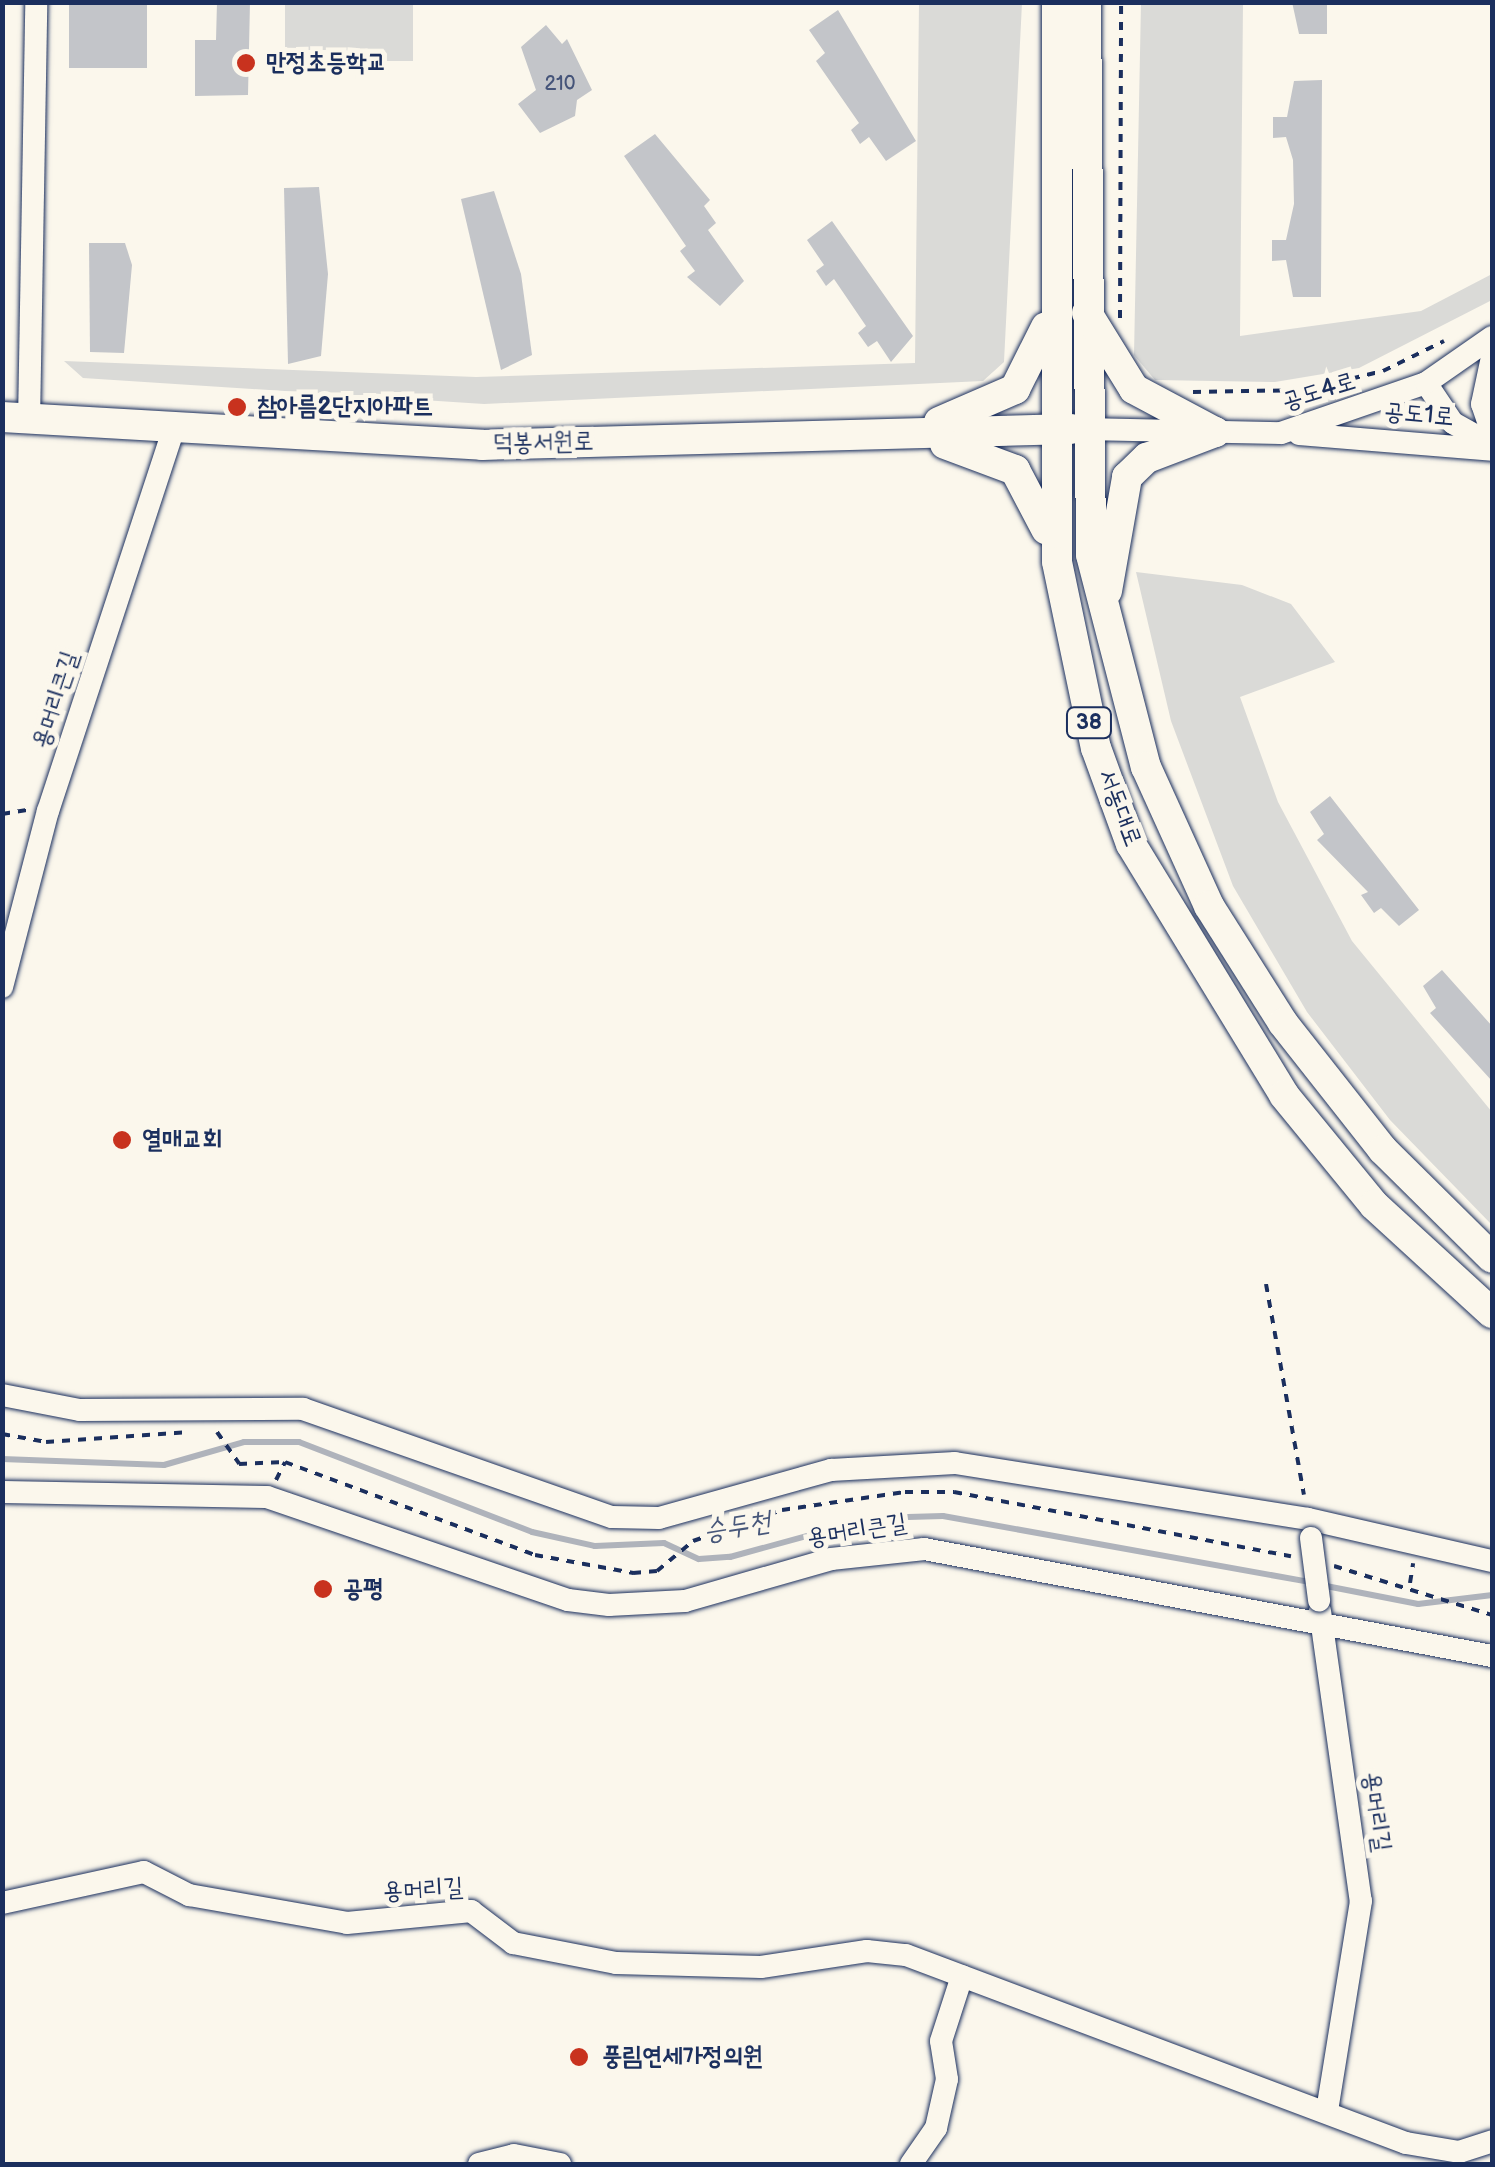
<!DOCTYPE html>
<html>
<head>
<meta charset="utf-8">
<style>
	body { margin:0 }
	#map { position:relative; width:1495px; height:2167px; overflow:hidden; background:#fbf7ec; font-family:"Balsamiq Sans","Poor Story",sans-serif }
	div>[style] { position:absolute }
	.green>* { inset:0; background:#dadad7; transform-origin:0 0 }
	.stream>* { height:6px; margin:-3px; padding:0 3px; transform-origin:3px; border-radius:3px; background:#afb3bb }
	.building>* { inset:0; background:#c3c5c9; transform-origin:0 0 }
	.path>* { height:4px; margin-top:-2px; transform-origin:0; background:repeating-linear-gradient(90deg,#1b2f5e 0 8px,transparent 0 16px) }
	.roads { filter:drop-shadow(0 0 2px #1b2f5e) drop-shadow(0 0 2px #1b2f5e) }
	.minor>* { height:22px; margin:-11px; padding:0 11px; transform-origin:11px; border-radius:11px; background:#fbf7ec }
	.major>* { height:30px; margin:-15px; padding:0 15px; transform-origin:15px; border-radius:15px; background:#fbf7ec }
	.bridges { filter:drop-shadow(0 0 2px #1b2f5e) drop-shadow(0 0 2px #1b2f5e) }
	.minor-bridge>* { height:22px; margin:-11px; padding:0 11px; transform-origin:11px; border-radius:11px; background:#fbf7ec }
	.dots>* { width:28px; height:28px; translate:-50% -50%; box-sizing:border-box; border:5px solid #fbf7ec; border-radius:50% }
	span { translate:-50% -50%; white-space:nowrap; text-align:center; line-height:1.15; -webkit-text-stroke:10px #fbf7ec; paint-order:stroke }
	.number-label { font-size:20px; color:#455479 }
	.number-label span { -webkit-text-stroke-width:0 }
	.shield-label span { padding:2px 8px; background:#fbf7ec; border:2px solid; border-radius:8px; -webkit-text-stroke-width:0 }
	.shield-label { font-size:22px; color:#1b2f5e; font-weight:700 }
	.poi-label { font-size:25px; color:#1b2f5e; font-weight:700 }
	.left { translate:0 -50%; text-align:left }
	.street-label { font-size:25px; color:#1b2f5e }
	.water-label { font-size:28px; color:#47577a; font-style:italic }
	.frame { position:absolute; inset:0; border:5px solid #1b2f5e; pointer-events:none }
</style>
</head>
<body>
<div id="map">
	<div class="green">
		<i style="left:285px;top:3px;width:128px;height:58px"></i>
		<i style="clip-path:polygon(919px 3px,1022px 3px,1004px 362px,983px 381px,484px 404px,83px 378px,64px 361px,476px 377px,915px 363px)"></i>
		<i style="clip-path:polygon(1141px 3px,1243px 3px,1240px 336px,1421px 311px,1492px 274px,1492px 300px,1359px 368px,1275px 382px,1155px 380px,1134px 355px)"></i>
		<i style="clip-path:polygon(1136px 572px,1242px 585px,1291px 604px,1335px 662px,1240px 697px,1278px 802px,1352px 941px,1492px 1112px,1492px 1225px,1390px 1120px,1307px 1012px,1233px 886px,1171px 721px)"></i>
	</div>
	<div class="stream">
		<i style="left:2px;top:1459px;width:162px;rotate:2.1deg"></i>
		<i style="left:164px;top:1465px;width:83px;rotate:-16deg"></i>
		<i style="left:244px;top:1442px;width:55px"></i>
		<i style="left:299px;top:1442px;width:250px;rotate:21.1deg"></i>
		<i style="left:532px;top:1532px;width:65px;rotate:12.5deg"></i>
		<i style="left:595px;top:1546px;width:69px;rotate:-2.5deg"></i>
		<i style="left:664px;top:1543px;width:38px;rotate:25deg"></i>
		<i style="left:699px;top:1559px;width:31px;rotate:-4deg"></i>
		<i style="left:730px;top:1557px;width:148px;rotate:-15.3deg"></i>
		<i style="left:873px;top:1518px;width:70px;rotate:-1.6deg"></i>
		<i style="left:943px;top:1516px;width:372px;rotate:10.2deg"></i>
		<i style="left:1321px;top:1585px;width:99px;rotate:11.1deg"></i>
		<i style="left:1418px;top:1604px;width:75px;rotate:-6.9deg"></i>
	</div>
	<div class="building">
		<i style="left:69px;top:2px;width:78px;height:66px"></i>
		<i style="clip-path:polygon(217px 2px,250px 2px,248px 95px,195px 96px,195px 40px,216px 40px)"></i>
		<i style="clip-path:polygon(1292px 2px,1327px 2px,1327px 34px,1299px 34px)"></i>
		<i style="clip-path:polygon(838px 10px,916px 141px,886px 161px,869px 137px,860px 144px,851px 130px,859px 123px,816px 61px,825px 53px,809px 30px)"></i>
		<i style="clip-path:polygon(546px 25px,562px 44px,567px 39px,592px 90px,577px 100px,575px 116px,540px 133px,518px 104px,536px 90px,521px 47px)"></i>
		<i style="clip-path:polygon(1322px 80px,1321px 297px,1293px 297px,1286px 260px,1272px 261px,1272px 240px,1286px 240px,1294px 204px,1293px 160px,1286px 137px,1273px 138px,1273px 117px,1287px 117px,1294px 81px)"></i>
		<i style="clip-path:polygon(655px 134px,710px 200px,704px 206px,716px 223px,708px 230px,744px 281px,720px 306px,687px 277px,695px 271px,680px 251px,686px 246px,624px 156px)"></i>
		<i style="clip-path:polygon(319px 187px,328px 274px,321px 356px,288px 364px,284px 188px)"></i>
		<i style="clip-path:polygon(494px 191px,521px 274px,532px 355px,501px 370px,461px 199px)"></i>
		<i style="clip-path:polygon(832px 221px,913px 336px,891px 362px,877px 341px,868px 347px,858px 333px,866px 326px,834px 279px,826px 286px,816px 271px,824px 265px,807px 240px)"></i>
		<i style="clip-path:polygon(89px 243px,125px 243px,132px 265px,124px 353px,90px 352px)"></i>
		<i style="clip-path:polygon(1330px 796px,1419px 910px,1399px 926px,1381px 908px,1374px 913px,1361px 895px,1368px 892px,1317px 840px,1324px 834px,1310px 812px)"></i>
		<i style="clip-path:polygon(1442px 970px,1492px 1026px,1492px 1081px,1430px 1013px,1436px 1008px,1423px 986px)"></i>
	</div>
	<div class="path">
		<i style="left:1120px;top:318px;width:316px;rotate:-89.8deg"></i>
		<i style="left:1193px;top:392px;width:112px;rotate:-1deg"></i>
		<i style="left:1305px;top:390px;width:80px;rotate:-13.7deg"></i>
		<i style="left:1383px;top:371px;width:68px;rotate:-26.2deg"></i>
		<i style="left:2px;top:814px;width:25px;rotate:-9deg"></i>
		<i style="left:1266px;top:1284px;width:214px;rotate:79.8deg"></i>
		<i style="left:217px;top:1432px;width:39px;rotate:55deg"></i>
		<i style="left:239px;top:1464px;width:46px;rotate:-2.5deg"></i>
		<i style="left:285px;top:1462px;width:267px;rotate:20.4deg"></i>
		<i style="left:535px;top:1555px;width:100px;rotate:10.4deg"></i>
		<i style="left:633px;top:1573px;width:24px;rotate:-5deg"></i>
		<i style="left:657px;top:1571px;width:47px;rotate:-39.8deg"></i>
		<i style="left:693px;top:1541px;width:94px;rotate:-19.2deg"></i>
		<i style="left:782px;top:1510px;width:124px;rotate:-8.3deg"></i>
		<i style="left:905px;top:1492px;width:49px"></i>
		<i style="left:954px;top:1492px;width:343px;rotate:10.8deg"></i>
		<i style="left:2px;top:1434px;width:45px;rotate:10.3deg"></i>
		<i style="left:46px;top:1442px;width:144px;rotate:-4deg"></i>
		<i style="left:276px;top:1480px;width:20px;rotate:-63deg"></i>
		<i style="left:1334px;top:1566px;width:165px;rotate:17.2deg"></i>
		<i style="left:1410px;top:1583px;width:20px;rotate:-81deg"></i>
	</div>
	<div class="roads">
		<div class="minor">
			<i style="left:1492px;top:357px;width:48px;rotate:102deg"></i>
			<i style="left:1482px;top:404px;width:31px;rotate:71deg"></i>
			<i style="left:1426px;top:383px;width:48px;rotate:56deg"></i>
			<i style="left:1453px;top:423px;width:43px;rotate:28.9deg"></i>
			<i style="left:29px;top:422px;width:420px;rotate:-89deg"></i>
			<i style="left:1084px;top:429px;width:197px;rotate:1.2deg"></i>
			<i style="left:1281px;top:433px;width:153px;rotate:-19deg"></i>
			<i style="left:1426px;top:383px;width:80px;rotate:-34.9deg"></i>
			<i style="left:1299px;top:434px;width:194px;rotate:4.7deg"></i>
			<i style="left:2px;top:987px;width:182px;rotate:-75.4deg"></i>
			<i style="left:48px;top:811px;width:398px;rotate:-71.8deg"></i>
			<i style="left:2px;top:1395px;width:79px;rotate:10.9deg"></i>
			<i style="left:80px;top:1410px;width:223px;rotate:-0.3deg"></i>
			<i style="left:303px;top:1409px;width:327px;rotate:19.3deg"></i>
			<i style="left:612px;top:1517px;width:47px;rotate:1.2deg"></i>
			<i style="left:659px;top:1518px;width:179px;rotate:-15.6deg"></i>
			<i style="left:831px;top:1470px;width:124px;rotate:-3.2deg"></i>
			<i style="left:955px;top:1463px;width:357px;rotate:9deg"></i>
			<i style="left:1308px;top:1519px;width:189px;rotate:12.9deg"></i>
			<i style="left:2px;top:1492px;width:265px;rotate:1.1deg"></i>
			<i style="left:267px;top:1497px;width:318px;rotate:18.9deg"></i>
			<i style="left:568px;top:1600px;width:41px;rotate:7deg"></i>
			<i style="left:609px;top:1605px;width:76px;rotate:-3deg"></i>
			<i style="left:685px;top:1601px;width:152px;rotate:-16deg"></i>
			<i style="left:831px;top:1559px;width:94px;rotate:-6.1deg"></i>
			<i style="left:924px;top:1549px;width:578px;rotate:10.67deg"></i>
			<i style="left:1320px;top:1611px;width:293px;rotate:82deg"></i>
			<i style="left:1361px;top:1901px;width:214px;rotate:99.2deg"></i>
			<i style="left:2px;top:1903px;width:145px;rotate:-12.3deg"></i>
			<i style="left:144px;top:1872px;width:51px;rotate:27.1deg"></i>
			<i style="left:189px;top:1895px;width:160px;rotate:10deg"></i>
			<i style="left:347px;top:1923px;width:125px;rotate:-5.5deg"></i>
			<i style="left:471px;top:1911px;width:53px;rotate:37.3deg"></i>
			<i style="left:513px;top:1943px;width:105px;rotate:11deg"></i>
			<i style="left:616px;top:1963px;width:145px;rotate:1.6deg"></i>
			<i style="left:761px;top:1967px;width:107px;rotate:-8.6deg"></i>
			<i style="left:867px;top:1951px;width:39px;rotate:6deg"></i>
			<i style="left:906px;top:1955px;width:534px;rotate:20.61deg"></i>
			<i style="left:1406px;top:2143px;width:54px;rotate:9.6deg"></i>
			<i style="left:1459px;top:2152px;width:35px;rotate:-18deg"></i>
			<i style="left:479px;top:2164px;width:36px;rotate:-14deg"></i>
			<i style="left:514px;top:2155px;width:47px;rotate:11.1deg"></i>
			<i style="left:911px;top:2164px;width:44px;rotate:-55.2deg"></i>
			<i style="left:936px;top:2128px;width:50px;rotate:-77.3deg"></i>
			<i style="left:947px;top:2079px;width:38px;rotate:-99deg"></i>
			<i style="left:941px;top:2041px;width:68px;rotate:-72.1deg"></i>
		</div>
		<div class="major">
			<i style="left:1057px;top:2px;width:560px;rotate:90deg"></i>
			<i style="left:1057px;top:562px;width:190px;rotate:78.2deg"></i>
			<i style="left:1096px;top:748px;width:102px;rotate:70deg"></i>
			<i style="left:1131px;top:844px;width:294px;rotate:58.6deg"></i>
			<i style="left:1284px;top:1095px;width:142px;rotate:50.7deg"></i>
			<i style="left:1374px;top:1205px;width:160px;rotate:42.5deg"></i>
			<i style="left:1086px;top:2px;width:553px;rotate:89.48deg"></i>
			<i style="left:1091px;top:555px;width:219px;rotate:75.5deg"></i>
			<i style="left:1146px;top:767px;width:153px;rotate:65.6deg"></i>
			<i style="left:1209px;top:906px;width:138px;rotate:57.7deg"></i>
			<i style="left:1283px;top:1023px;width:162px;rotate:51.8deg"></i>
			<i style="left:1383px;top:1150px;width:153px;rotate:44.7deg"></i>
			<i style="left:1087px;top:313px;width:89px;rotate:58.3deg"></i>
			<i style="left:1134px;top:389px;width:92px;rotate:28deg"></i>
			<i style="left:2px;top:417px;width:481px;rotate:3.3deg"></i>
			<i style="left:482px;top:445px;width:589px;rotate:-1.56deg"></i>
			<i style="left:939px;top:422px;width:83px;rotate:-23.5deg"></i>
			<i style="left:1015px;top:389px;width:69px;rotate:-63.4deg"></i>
			<i style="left:945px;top:444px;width:75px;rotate:20.4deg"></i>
			<i style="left:1015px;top:470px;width:67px;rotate:62.3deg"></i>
			<i style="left:1107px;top:591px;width:116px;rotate:-80deg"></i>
			<i style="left:1127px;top:477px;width:28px;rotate:-44deg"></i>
			<i style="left:1147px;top:458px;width:73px;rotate:-20.9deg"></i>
		</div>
	</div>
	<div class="bridges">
		<div class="minor-bridge">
			<i style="left:1311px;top:1538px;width:63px;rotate:82.6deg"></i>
		</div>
	</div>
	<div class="dots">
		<i style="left:246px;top:63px;background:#c8321e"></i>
		<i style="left:237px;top:407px;background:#c8321e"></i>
		<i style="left:122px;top:1140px;background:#c8321e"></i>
		<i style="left:323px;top:1589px;background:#c8321e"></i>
		<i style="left:579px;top:2057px;background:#c8321e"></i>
	</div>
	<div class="number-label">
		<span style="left:560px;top:84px">210</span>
	</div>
	<div class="shield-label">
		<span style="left:1089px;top:723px">38</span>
	</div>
	<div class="poi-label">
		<span class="left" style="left:266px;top:63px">만정초등학교</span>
		<span class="left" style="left:257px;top:407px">참아름2단지아파트</span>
		<span class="left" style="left:142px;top:1140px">열매교회</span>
		<span class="left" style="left:343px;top:1589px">공평</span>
		<span class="left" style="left:602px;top:2057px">풍림연세가정의원</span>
	</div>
	<div class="street-label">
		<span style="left:1319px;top:392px;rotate:-17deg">공도4로</span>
		<span style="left:1419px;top:415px;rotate:5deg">공도1로</span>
		<span style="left:543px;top:443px;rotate:-1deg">덕봉서원로</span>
		<span style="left:56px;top:700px;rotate:-72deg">용머리큰길</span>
		<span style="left:1119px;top:808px;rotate:69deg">서동대로</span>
		<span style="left:857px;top:1531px;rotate:-9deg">용머리큰길</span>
		<span style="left:1376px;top:1812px;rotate:82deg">용머리길</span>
		<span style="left:423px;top:1890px;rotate:-3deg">용머리길</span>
	</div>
	<div class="water-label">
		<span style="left:737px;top:1527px;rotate:-9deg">승두천</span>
	</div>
	<div class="frame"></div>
</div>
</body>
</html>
